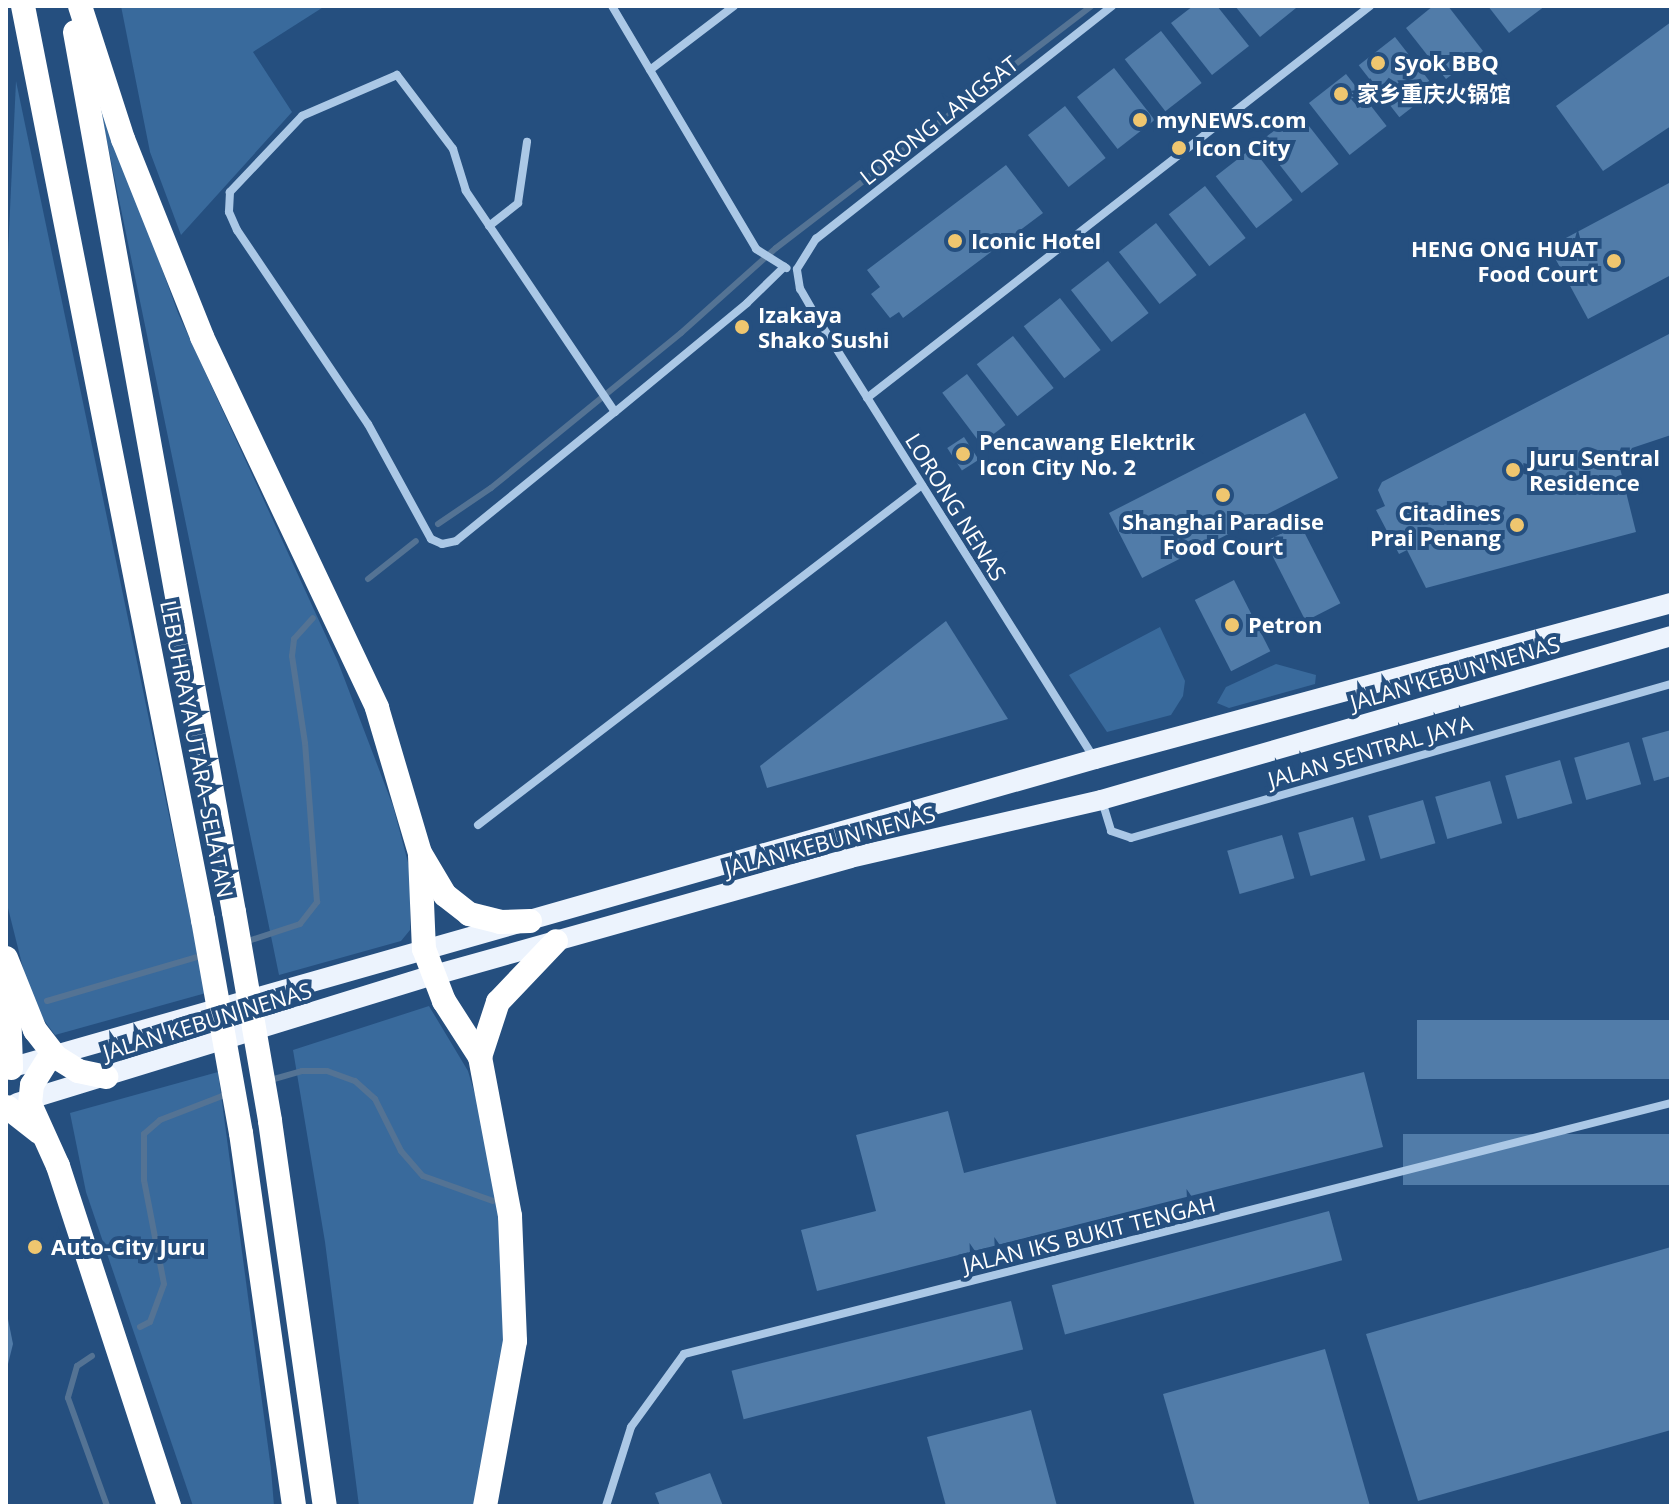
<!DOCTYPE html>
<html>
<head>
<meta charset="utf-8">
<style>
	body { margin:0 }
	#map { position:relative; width:1677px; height:1512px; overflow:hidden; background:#254f7f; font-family:"Open Sans","Noto Sans SC",sans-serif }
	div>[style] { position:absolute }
	.green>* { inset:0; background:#396a9c }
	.stream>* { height:6px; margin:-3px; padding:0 3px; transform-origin:3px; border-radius:3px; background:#547394 }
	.building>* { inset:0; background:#517ca9; transform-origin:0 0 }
	.street>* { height:8px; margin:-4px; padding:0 4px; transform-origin:4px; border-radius:4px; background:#abc8e6 }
	.primary>* { height:20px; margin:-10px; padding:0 10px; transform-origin:10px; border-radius:10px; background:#ecf3fd }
	.highway>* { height:24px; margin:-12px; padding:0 12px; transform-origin:12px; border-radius:12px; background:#fff }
	.highway-bridge>* { height:24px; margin:-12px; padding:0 12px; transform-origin:12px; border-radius:12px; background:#fff }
	.dots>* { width:22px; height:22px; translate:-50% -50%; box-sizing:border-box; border:4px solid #254f7f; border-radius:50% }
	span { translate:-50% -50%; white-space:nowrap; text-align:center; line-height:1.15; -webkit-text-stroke:8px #254f7f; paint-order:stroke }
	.poi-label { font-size:22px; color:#fff; font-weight:700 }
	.left { translate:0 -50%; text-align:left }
	.right { translate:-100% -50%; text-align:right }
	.street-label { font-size:22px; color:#fff }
	.frame { position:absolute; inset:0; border:8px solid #fff; pointer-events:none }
</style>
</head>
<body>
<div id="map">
	<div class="green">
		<i style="clip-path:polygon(121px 6px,325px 6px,253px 52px,292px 112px,181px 235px,150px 152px)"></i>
		<i style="clip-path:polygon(16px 81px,206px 993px,55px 1035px,32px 1004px,6px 900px,6px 296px)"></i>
		<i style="clip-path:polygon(96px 88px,178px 313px,338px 662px,393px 806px,410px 870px,410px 930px,401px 941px,279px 975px)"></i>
		<i style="clip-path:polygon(1160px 627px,1185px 681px,1183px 696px,1171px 715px,1107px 732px,1069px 675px)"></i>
		<i style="clip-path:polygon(1276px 664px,1316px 675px,1315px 684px,1229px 708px,1217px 703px,1226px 687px)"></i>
		<i style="clip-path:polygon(429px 1006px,468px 1071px,488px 1138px,507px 1269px,505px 1358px,475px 1506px,359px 1506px,325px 1242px,293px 1050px)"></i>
		<i style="clip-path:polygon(218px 1072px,271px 1469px,274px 1506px,193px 1506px,86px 1192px,70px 1113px)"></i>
	</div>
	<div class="stream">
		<i style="left:438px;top:524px;width:64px;rotate:-34.2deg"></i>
		<i style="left:491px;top:488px;width:245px;rotate:-39.2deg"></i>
		<i style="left:681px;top:333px;width:127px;rotate:-41.8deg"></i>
		<i style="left:776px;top:248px;width:397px;rotate:-37.5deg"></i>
		<i style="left:368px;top:579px;width:61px;rotate:-38.4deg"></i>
		<i style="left:245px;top:942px;width:58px;rotate:-18.1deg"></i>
		<i style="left:300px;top:924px;width:28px;rotate:-52deg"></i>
		<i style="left:317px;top:902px;width:159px;rotate:-94.3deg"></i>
		<i style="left:305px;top:743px;width:88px;rotate:-98.5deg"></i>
		<i style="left:292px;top:656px;width:17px;rotate:-83deg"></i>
		<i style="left:294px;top:639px;width:28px;rotate:-48deg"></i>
		<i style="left:47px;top:1001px;width:164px;rotate:-16.3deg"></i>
		<i style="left:267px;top:1081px;width:36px;rotate:-16deg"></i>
		<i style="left:302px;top:1071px;width:25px"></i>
		<i style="left:327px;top:1071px;width:30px;rotate:20deg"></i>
		<i style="left:355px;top:1081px;width:27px;rotate:42deg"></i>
		<i style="left:375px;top:1099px;width:58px;rotate:63.4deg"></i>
		<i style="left:401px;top:1151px;width:33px;rotate:49deg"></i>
		<i style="left:423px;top:1176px;width:74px;rotate:19.7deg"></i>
		<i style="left:140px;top:1327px;width:11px;rotate:-27deg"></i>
		<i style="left:150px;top:1322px;width:40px;rotate:-69.8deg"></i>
		<i style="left:164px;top:1284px;width:106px;rotate:-100.9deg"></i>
		<i style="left:144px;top:1180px;width:46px;rotate:-90deg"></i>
		<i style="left:144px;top:1134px;width:21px;rotate:-41deg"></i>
		<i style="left:160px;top:1120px;width:75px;rotate:-21.1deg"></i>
		<i style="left:92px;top:1356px;width:18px;rotate:146deg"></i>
		<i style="left:77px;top:1366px;width:33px;rotate:106deg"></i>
		<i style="left:68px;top:1398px;width:115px;rotate:70.1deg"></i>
	</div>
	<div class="building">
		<i style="clip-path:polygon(1193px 6px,1217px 6px,1249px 46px,1212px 75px,1171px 23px)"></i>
		<i style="clip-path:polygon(1235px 6px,1295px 6px,1296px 8px,1260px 37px)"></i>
		<i style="clip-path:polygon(1433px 6px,1448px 6px,1483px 51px,1446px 79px,1406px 28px)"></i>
		<i style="clip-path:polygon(1488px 6px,1545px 6px,1509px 33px)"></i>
		<i style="clip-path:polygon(1671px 22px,1671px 126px,1603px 171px,1556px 106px)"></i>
		<i style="left:1161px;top:31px;width:66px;height:46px;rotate:52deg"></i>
		<i style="left:1395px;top:37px;width:66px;height:46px;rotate:52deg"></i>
		<i style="left:1114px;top:68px;width:66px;height:47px;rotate:52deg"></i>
		<i style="left:1346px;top:74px;width:66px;height:47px;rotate:52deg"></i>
		<i style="left:1065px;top:106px;width:66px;height:47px;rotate:52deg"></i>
		<i style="left:1298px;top:112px;width:66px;height:47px;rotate:52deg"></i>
		<i style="left:1252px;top:148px;width:66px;height:46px;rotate:52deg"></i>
		<i style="clip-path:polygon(1006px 165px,1043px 213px,903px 318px,899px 312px,890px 318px,871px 294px,880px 287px,867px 270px)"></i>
		<i style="clip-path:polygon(1671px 182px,1671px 275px,1588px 319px,1549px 247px)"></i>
		<i style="left:1205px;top:186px;width:66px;height:46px;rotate:52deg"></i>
		<i style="left:1156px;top:223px;width:66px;height:47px;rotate:52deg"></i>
		<i style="left:1108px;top:261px;width:66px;height:47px;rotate:52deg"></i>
		<i style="left:1060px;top:298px;width:66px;height:46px;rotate:52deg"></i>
		<i style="clip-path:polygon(1671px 333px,1671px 435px,1632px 448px,1620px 468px,1636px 532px,1426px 588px,1407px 550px,1399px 554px,1376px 510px,1385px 506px,1378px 490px,1382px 482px)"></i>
		<i style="left:1013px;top:336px;width:66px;height:46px;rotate:52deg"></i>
		<i style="left:967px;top:374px;width:64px;height:31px;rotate:53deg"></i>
		<i style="left:1305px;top:413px;width:73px;height:220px;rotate:63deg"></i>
		<i style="left:964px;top:437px;width:27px;height:20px;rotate:57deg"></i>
		<i style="left:1300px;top:524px;width:89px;height:39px;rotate:63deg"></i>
		<i style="left:1234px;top:580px;width:80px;height:44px;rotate:63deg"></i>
		<i style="clip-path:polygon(946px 621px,1008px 719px,767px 788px,760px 766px)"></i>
		<i style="clip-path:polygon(1671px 730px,1671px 776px,1654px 781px,1642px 738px)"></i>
		<i style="left:1629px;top:742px;width:44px;height:57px;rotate:74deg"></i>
		<i style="left:1560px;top:760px;width:45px;height:57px;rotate:74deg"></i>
		<i style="left:1490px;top:781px;width:44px;height:57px;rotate:74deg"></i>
		<i style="left:1423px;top:800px;width:45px;height:57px;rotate:74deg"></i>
		<i style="left:1353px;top:817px;width:45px;height:57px;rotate:74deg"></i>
		<i style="left:1282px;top:835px;width:45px;height:57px;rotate:74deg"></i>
		<i style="left:1671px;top:1020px;width:59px;height:254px;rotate:90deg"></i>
		<i style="clip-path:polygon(1364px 1072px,1383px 1147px,817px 1291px,801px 1230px,876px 1211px,856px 1135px,948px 1111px,964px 1173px)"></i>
		<i style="left:1671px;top:1134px;width:51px;height:268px;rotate:90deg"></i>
		<i style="left:1329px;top:1211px;width:51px;height:287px;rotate:75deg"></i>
		<i style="clip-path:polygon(1671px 1247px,1671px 1430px,1418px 1501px,1366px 1334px)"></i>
		<i style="left:1011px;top:1301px;width:50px;height:288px;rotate:76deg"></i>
		<i style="clip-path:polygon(6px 1309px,13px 1344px,6px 1372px)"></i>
		<i style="clip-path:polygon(1325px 1349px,1370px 1506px,1195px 1506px,1163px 1394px)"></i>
		<i style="clip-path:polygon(1031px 1410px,1057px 1506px,946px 1506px,927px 1437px)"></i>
		<i style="clip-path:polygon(710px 1473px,723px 1506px,660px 1506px,655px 1493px)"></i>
	</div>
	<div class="street">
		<i style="left:612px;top:6px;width:282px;rotate:59.3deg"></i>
		<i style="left:756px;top:249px;width:36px;rotate:32deg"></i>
		<i style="left:650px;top:70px;width:106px;rotate:-37.3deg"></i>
		<i style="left:489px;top:226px;width:37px;rotate:-38deg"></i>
		<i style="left:518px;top:203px;width:62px;rotate:-81.6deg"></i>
		<i style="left:867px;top:398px;width:638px;rotate:-37.93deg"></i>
		<i style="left:615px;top:412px;width:267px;rotate:-124deg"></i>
		<i style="left:466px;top:191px;width:44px;rotate:-107.2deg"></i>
		<i style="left:453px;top:149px;width:93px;rotate:-127.1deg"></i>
		<i style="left:397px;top:75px;width:103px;rotate:156.7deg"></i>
		<i style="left:302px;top:116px;width:105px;rotate:133.5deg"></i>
		<i style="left:230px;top:192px;width:20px;rotate:93deg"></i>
		<i style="left:229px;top:212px;width:20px;rotate:66deg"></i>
		<i style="left:237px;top:230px;width:234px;rotate:56deg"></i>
		<i style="left:368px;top:424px;width:131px;rotate:61.3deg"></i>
		<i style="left:431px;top:539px;width:12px;rotate:24deg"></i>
		<i style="left:442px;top:544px;width:14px;rotate:-12deg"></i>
		<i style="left:456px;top:541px;width:205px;rotate:-39.1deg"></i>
		<i style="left:615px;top:412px;width:171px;rotate:-39.5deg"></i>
		<i style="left:747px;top:303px;width:52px;rotate:-44.2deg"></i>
		<i style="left:1094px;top:758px;width:520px;rotate:-122.19deg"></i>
		<i style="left:817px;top:318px;width:34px;rotate:-120deg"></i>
		<i style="left:800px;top:289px;width:20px;rotate:-99deg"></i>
		<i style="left:797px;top:269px;width:36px;rotate:-58deg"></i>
		<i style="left:816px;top:239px;width:377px;rotate:-38.2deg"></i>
		<i style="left:1102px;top:801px;width:31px;rotate:73deg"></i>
		<i style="left:1111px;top:831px;width:21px;rotate:19deg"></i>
		<i style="left:1131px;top:838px;width:562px;rotate:-15.92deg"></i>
		<i style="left:478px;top:825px;width:559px;rotate:-37.44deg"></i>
		<i style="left:606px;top:1506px;width:83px;rotate:-72.4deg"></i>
		<i style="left:631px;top:1427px;width:90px;rotate:-54deg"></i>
		<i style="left:684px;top:1354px;width:1018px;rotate:-14.27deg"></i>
	</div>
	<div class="primary">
		<i style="left:6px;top:1069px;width:1132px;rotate:-15.89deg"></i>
		<i style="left:1095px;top:759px;width:597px;rotate:-15.15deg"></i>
		<i style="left:17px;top:1103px;width:433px;rotate:-17.1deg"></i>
		<i style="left:431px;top:976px;width:435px;rotate:-15.7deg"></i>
		<i style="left:850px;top:858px;width:258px;rotate:-13deg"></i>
		<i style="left:1101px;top:800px;width:593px;rotate:-16.05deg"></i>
	</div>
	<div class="highway">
		<i style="left:23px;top:6px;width:932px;rotate:78.86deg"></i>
		<i style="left:80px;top:6px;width:140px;rotate:72.1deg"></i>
		<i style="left:123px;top:139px;width:213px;rotate:68.2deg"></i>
		<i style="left:202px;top:337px;width:410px;rotate:64.7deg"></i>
		<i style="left:377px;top:708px;width:151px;rotate:73.5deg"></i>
		<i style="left:420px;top:853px;width:49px;rotate:59.2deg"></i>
		<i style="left:445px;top:895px;width:31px;rotate:38deg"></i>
		<i style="left:469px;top:914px;width:32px;rotate:14deg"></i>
		<i style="left:500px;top:922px;width:30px;rotate:-2deg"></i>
		<i style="left:75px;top:32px;width:894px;rotate:79.76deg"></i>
		<i style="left:420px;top:855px;width:94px;rotate:87.6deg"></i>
		<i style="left:424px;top:949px;width:56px;rotate:69deg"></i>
		<i style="left:444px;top:1001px;width:67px;rotate:57.3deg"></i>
		<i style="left:480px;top:1057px;width:162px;rotate:79.3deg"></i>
		<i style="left:510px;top:1216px;width:125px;rotate:87.7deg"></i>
		<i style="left:515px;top:1341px;width:168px;rotate:100.3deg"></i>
		<i style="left:6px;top:958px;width:78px;rotate:68.1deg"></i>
		<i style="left:35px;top:1030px;width:34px;rotate:52deg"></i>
		<i style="left:56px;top:1057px;width:26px;rotate:32deg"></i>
		<i style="left:78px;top:1071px;width:29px;rotate:12deg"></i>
		<i style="left:8px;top:980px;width:88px;rotate:88deg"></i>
		<i style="left:480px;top:1057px;width:58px;rotate:-71.9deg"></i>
		<i style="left:498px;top:1002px;width:84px;rotate:-46.4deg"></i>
		<i style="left:47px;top:1061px;width:28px;rotate:122deg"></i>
		<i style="left:32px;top:1085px;width:19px;rotate:96deg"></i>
		<i style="left:30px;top:1104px;width:68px;rotate:65.7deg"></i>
		<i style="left:58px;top:1166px;width:358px;rotate:71.9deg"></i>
		<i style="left:7px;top:1107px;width:41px;rotate:38deg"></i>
		<i style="left:270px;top:1121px;width:389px;rotate:81.9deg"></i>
		<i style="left:241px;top:1133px;width:377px;rotate:81.9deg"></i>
	</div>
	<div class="highway-bridge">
		<i style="left:234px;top:912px;width:212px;rotate:80.2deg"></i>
		<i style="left:203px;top:920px;width:216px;rotate:79.9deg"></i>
	</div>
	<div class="dots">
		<i style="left:1378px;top:63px;background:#efc66f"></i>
		<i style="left:1341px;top:94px;background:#efc66f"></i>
		<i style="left:1140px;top:120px;background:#efc66f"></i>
		<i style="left:1179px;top:148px;background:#efc66f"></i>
		<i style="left:955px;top:241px;background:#efc66f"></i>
		<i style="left:1614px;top:261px;background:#efc66f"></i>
		<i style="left:742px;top:327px;background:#efc66f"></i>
		<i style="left:963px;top:454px;background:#efc66f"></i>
		<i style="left:1513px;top:470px;background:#efc66f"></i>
		<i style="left:1223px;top:495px;background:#efc66f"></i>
		<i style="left:1517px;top:525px;background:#efc66f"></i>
		<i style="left:1232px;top:625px;background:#efc66f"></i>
		<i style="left:35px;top:1247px;background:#efc66f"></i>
	</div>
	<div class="poi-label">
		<span class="left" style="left:1394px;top:63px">Syok BBQ</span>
		<span class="left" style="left:1357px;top:94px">家乡重庆火锅馆</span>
		<span class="left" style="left:1156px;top:120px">myNEWS.com</span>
		<span class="left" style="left:1195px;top:148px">Icon City</span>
		<span class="left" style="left:971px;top:241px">Iconic Hotel</span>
		<span class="right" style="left:1598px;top:261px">HENG ONG HUAT<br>Food Court</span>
		<span class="left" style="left:758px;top:327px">Izakaya<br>Shako Sushi</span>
		<span class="left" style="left:979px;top:454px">Pencawang Elektrik<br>Icon City No. 2</span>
		<span class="left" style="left:1529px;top:470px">Juru Sentral<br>Residence</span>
		<span class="right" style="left:1501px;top:525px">Citadines<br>Prai Penang</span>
		<span style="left:1223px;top:534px">Shanghai Paradise<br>Food Court</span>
		<span class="left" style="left:1248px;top:625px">Petron</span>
		<span class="left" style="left:51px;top:1247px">Auto-City Juru</span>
	</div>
	<div class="street-label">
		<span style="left:939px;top:120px;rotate:-38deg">LORONG LANGSAT</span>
		<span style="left:956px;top:507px;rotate:58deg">LORONG NENAS</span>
		<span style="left:1455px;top:673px;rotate:-16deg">JALAN KEBUN NENAS</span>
		<span style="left:197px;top:749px;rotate:79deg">LEBUHRAYA UTARA–SELATAN</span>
		<span style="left:1370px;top:751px;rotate:-16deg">JALAN SENTRAL JAYA</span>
		<span style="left:830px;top:841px;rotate:-15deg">JALAN KEBUN NENAS</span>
		<span style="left:207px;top:1021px;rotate:-17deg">JALAN KEBUN NENAS</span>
		<span style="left:1089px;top:1234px;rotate:-14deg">JALAN IKS BUKIT TENGAH</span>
	</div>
	<div class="frame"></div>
</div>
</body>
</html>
